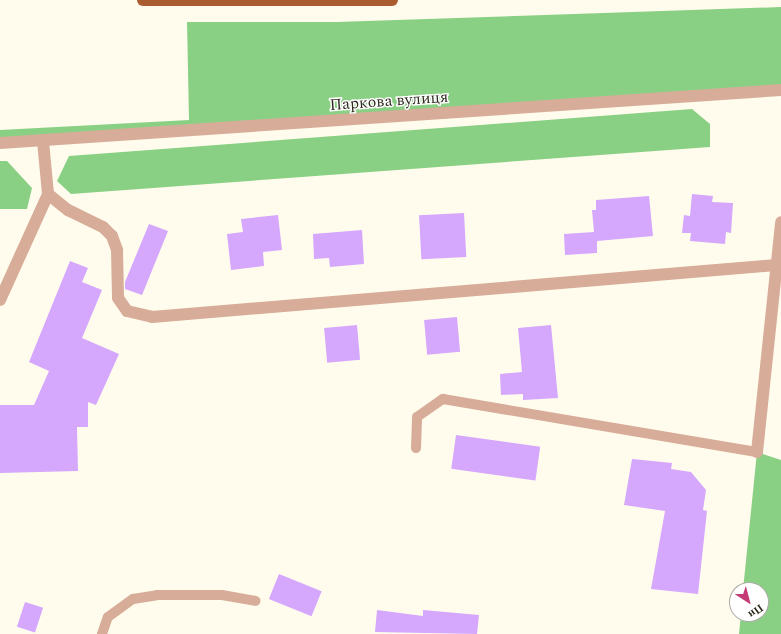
<!DOCTYPE html>
<html>
<head>
<meta charset="utf-8">
<style>
	body { margin:0 }
	#map { position:relative; width:781px; height:634px; overflow:hidden; background:#fffced; font-family:Spectral,serif }
	div>[style] { position:absolute }
	.forest>* { inset:0; background:#8ad084 }
	.building>* { inset:0; background:#d5a7fd; transform-origin:0 0 }
	.service>* { height:10px; margin:-5px; padding:0 5px; transform-origin:5px; border-radius:5px; background:#d7ad99 }
	.minor>* { height:12px; margin:-6px; padding:0 6px; transform-origin:6px; border-radius:6px; background:#d7ad99 }
	.trunk>* { height:12px; margin:-6px; padding:0 6px; transform-origin:6px; border-radius:6px; background:#aa5c30 }
	span { translate:-50% -50%; white-space:nowrap; text-align:center; line-height:1.15; -webkit-text-stroke:3px #fff; paint-order:stroke }
	.street-label { font-size:16px; color:#2f2c1e }
	.north { position:absolute; left:729px; top:582px; width:40px; height:40px; box-sizing:border-box; background:#fff; border:1px solid #acaba5; border-radius:50%; rotate:144deg; font-size:11px; font-weight:700; line-height:16px; text-align:center; color:#2f2c1e }
	.north::after { content:''; display:block; margin:auto; width:14px; height:18px; background:#c43b76; clip-path:polygon(50% 0,100% 100%,50% 72%,0 100%) }
</style>
</head>
<body>
<div id="map">
	<div class="forest">
		<i style="clip-path:polygon(781px 7px,781px 90px,0 143px,0 130px,189px 120px,187px 22px,336px 22px)"></i>
		<i style="clip-path:polygon(692px 109px,710px 124px,710px 147px,71px 194px,57px 181px,69px 156px)"></i>
		<i style="clip-path:polygon(0 161px,7px 161px,32px 188px,27px 209px,0 209px)"></i>
		<i style="clip-path:polygon(757px 452px,781px 460px,781px 634px,739px 634px,741px 614px,761px 614px,761px 590px,743px 590px)"></i>
	</div>
	<div class="building">
		<i style="clip-path:polygon(692px 194px,713px 196px,712px 202px,733px 203px,731px 233px,726px 232px,725px 244px,690px 241px,691px 233px,682px 233px,684px 215px,690px 216px)"></i>
		<i style="clip-path:polygon(649px 196px,653px 236px,597px 241px,597px 253px,565px 255px,564px 234px,594px 232px,592px 210px,596px 210px,596px 200px)"></i>
		<i style="left:464px;top:213px;width:44px;height:45px;rotate:87deg"></i>
		<i style="clip-path:polygon(278px 215px,282px 250px,263px 252px,264px 266px,231px 270px,227px 234px,243px 232px,241px 219px)"></i>
		<i style="clip-path:polygon(149px 224px,168px 231px,142px 295px,125px 289px,125px 282px)"></i>
		<i style="clip-path:polygon(362px 230px,364px 264px,330px 267px,329px 258px,314px 259px,313px 234px)"></i>
		<i style="clip-path:polygon(70px 261px,88px 268px,82px 282px,102px 290px,82px 338px,119px 354px,96px 405px,88px 402px,88px 427px,77px 427px,78px 471px,0 473px,0 405px,34px 405px,49px 371px,29px 362px)"></i>
		<i style="left:457px;top:317px;width:35px;height:33px;rotate:85deg"></i>
		<i style="left:357px;top:325px;width:35px;height:33px;rotate:85deg"></i>
		<i style="clip-path:polygon(551px 325px,558px 398px,523px 400px,523px 394px,501px 395px,500px 374px,522px 372px,518px 328px)"></i>
		<i style="left:456px;top:435px;width:85px;height:34px;rotate:8deg"></i>
		<i style="clip-path:polygon(632px 459px,672px 463px,671px 469px,691px 472px,706px 490px,703px 510px,707px 511px,698px 594px,651px 589px,665px 511px,624px 505px)"></i>
		<i style="left:279px;top:574px;width:46px;height:27px;rotate:22deg"></i>
		<i style="left:25px;top:602px;width:19px;height:26px;rotate:18deg"></i>
		<i style="clip-path:polygon(377px 610px,423px 616px,423px 610px,479px 615px,477px 634px,375px 632px)"></i>
	</div>
	<div class="service">
		<i style="left:416px;top:448px;width:31px;rotate:-88deg"></i>
		<i style="left:417px;top:417px;width:32px;rotate:-35deg"></i>
		<i style="left:443px;top:399px;width:318px;rotate:9.6deg"></i>
		<i style="left:102px;top:634px;width:18px;rotate:-71deg"></i>
		<i style="left:108px;top:617px;width:31px;rotate:-36deg"></i>
		<i style="left:133px;top:599px;width:24px;rotate:-9deg"></i>
		<i style="left:157px;top:595px;width:65px"></i>
		<i style="left:222px;top:595px;width:34px;rotate:10deg"></i>
	</div>
	<div class="minor">
		<i style="left:0;top:143px;width:783px;rotate:-3.88deg"></i>
		<i style="left:48px;top:194px;width:26px;rotate:39deg"></i>
		<i style="left:68px;top:210px;width:39px;rotate:26deg"></i>
		<i style="left:103px;top:227px;width:13px;rotate:45deg"></i>
		<i style="left:112px;top:236px;width:15px;rotate:70deg"></i>
		<i style="left:117px;top:250px;width:48px;rotate:88.8deg"></i>
		<i style="left:118px;top:298px;width:16px;rotate:55deg"></i>
		<i style="left:127px;top:311px;width:26px;rotate:13deg"></i>
		<i style="left:152px;top:317px;width:626px;rotate:-4.76deg"></i>
		<i style="left:0;top:300px;width:116px;rotate:-65.6deg"></i>
		<i style="left:48px;top:194px;width:53px;rotate:-95.4deg"></i>
		<i style="left:757px;top:452px;width:231px;rotate:-84deg"></i>
	</div>
	<div class="trunk">
		<i style="left:143px;top:0;width:249px"></i>
	</div>
	<div class="street-label">
		<span style="left:389px;top:101px;rotate:-4deg">Паркова вулиця</span>
	</div>
	<div class="north">Пн</div>
</div>
</body>
</html>
